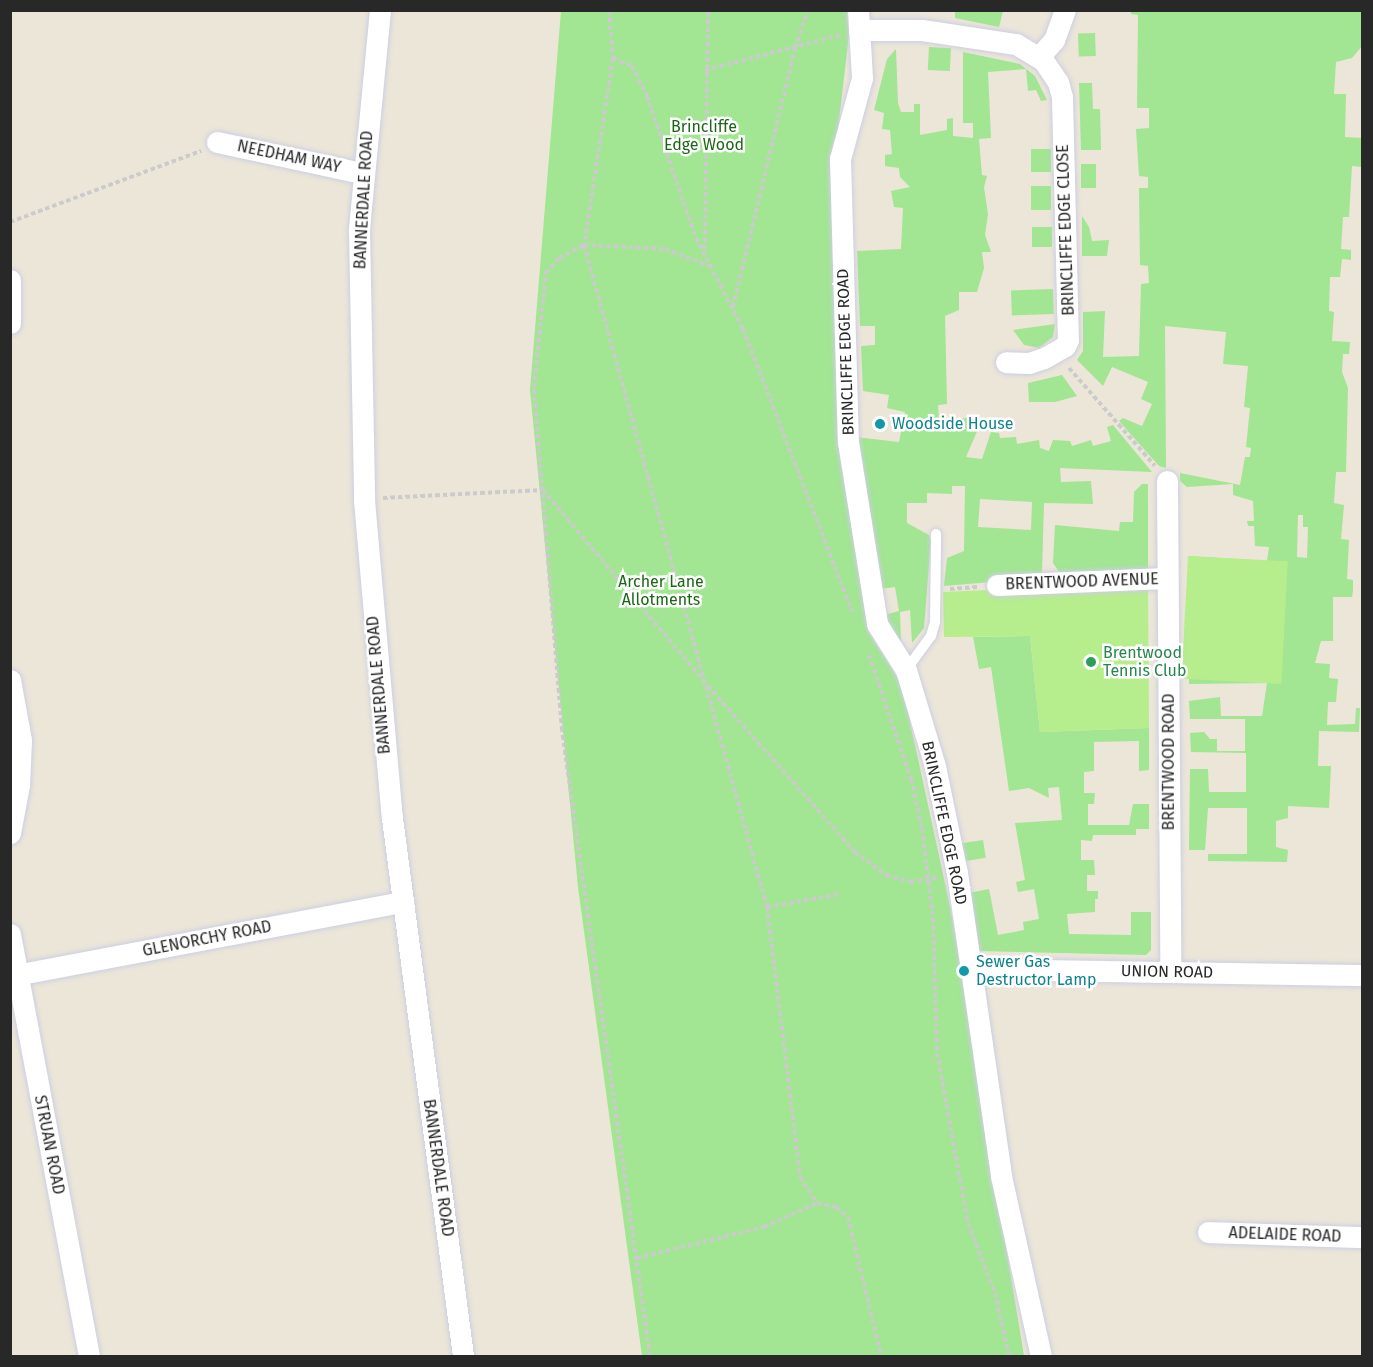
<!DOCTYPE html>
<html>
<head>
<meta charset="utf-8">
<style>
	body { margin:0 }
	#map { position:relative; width:1373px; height:1367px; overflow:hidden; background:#ebe6d8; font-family:"Fira Sans",sans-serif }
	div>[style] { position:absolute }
	.green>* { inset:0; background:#a2e592; transform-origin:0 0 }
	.pitch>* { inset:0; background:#b6ed8d; transform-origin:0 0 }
	.path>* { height:4px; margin-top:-2px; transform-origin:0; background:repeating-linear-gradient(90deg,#cbcbcb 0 4.5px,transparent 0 7.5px) }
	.roads { filter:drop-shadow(0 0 2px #cdcee2) drop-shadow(0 0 2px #cdcee2) }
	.service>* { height:10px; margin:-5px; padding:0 5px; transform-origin:5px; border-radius:5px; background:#fff }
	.minor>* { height:21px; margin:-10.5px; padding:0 10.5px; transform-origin:10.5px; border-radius:10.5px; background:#fff }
	.dots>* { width:16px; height:16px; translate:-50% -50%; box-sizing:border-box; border:3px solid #fff; border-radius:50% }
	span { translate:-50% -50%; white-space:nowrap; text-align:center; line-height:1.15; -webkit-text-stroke:5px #fff; paint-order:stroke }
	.park-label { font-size:16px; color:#1b6616 }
	.street-label { font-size:16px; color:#282828 }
	.culture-label { font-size:16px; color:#0d838f }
	.left { translate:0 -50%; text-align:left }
	.leisure-label { font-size:16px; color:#27864d }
	.frame { position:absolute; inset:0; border:12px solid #282828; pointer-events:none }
</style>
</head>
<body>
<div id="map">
	<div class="green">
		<i style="clip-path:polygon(evenodd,1358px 10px,1362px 12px,1362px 46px,1352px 58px,1336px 62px,1334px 94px,1346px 94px,1345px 137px,1362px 138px,1362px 167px,1352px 166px,1349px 217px,1343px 217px,1341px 249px,1351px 250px,1351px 260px,1342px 259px,1340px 277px,1330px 277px,1329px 311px,1334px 312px,1332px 341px,1350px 342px,1349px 354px,1343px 354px,1342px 372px,1348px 388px,1346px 472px,1336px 472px,1334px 503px,1344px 505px,1341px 539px,1349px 540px,1347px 579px,1353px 580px,1353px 591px,1352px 597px,1333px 597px,1333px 641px,1321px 641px,1315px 663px,1330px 664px,1329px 678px,1338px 679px,1336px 702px,1328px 702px,1327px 725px,1355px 724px,1356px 708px,1360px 708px,1359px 732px,1319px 731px,1318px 766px,1331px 766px,1329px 808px,1288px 806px,1288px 818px,1276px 821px,1276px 847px,1288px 850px,1287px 862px,1208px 861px,1208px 854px,1247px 854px,1247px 808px,1208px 808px,1205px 850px,1189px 850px,1190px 769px,1208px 769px,1209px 792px,1246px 792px,1246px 753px,1191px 752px,1190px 733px,1204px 732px,1210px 739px,1217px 739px,1217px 751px,1245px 751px,1245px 719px,1190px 719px,1189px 701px,1220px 697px,1221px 716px,1262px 716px,1267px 683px,1189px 684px,1189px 679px,1216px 678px,1188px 556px,1267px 561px,1269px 547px,1255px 546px,1254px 526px,1248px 526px,1247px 521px,1254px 521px,1253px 501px,1233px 495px,1233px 484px,1187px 487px,1180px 481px,1180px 473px,1240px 485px,1245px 457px,1250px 457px,1251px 448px,1246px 447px,1250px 408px,1244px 407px,1248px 366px,1223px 364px,1226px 332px,1165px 326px,1166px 468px,1159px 466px,1119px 421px,1123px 418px,1142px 426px,1152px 404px,1141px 399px,1148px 382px,1112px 367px,1103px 386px,1077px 360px,1083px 351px,1083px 312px,1105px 311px,1103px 357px,1139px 356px,1141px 284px,1149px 283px,1148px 266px,1140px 265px,1139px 188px,1148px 188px,1148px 177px,1139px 176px,1136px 129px,1149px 128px,1149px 108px,1137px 108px,1138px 15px,1131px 14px,1131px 11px,1358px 10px,1298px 515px,1303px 515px,1303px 527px,1308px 527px,1307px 558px,1297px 557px,1298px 515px)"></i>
		<i style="clip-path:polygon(561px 11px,847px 11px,849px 35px,834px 164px,839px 442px,868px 631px,902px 685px,951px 911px,1024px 1356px,642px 1356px,578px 887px,530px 390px)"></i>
		<i style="clip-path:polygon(955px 11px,955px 10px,1003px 11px,999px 27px,955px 18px)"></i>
		<i style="left:1095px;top:33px;width:23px;height:17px;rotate:88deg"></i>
		<i style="left:929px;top:47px;width:22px;height:23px;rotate:3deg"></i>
		<i style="clip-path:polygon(evenodd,896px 49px,898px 103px,901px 112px,914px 112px,914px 104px,920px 104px,920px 135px,947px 130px,947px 119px,953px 118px,953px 136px,973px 138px,973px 123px,963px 123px,963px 52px,1020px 64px,1035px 76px,1047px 100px,1041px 101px,1036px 90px,1028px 91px,1026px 69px,988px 72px,991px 138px,979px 139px,982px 175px,987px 176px,984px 187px,988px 214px,985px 235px,991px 252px,982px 252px,984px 268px,977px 292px,959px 292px,959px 310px,945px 316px,947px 404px,938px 405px,939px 419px,968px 418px,979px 427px,966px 457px,982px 459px,991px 432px,999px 433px,1000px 438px,1016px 437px,1017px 444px,1039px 440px,1040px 448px,1049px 451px,1053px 440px,1070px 441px,1072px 446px,1091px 440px,1093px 446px,1111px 441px,1107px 427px,1113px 425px,1152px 472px,1060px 468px,1061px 482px,1091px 481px,1093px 504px,1044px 503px,1042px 573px,1037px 578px,944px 586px,947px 558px,964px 551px,965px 486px,952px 486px,952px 494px,927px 493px,927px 503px,907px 503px,907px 523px,929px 535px,931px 541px,924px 628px,912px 643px,910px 610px,900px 612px,901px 644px,894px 638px,884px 615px,899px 611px,895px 587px,880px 589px,855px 437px,899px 442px,905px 412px,887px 408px,889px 395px,863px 391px,861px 346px,875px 345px,875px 326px,860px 326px,857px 251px,901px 249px,903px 208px,894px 207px,891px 191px,910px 187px,900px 177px,899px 168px,885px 166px,885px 155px,892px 154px,890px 130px,882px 129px,884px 113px,874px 110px,887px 59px,896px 49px,980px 499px,1032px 502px,1031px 530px,978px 527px,980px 499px)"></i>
		<i style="clip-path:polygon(1079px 83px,1092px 83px,1093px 109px,1100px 109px,1101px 150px,1081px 150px)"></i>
		<i style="left:1031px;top:149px;width:20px;height:23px"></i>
		<i style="left:1081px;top:164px;width:15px;height:24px"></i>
		<i style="left:1031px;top:186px;width:20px;height:24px"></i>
		<i style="clip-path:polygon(1082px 216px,1089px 227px,1092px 241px,1109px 240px,1107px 256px,1082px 256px)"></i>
		<i style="left:1052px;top:227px;width:20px;height:20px;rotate:90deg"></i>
		<i style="left:1053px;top:289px;width:25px;height:42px;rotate:88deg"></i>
		<i style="clip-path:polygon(1055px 324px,1053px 337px,1039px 348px,1024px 345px,1013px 330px)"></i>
		<i style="clip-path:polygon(1062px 375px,1077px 396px,1055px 402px,1029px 402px,1028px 383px)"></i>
		<i style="clip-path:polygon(1142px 484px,1148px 484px,1148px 570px,1059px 572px,1053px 563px,1055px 525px,1119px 531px,1120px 522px,1133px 522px,1134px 492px)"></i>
		<i style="clip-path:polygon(1030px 636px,1040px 732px,1149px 728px,1149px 770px,1139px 771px,1139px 741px,1094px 742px,1094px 771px,1084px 772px,1084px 793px,1095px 793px,1094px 804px,1088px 804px,1088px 825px,1129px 825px,1133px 804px,1149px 804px,1149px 829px,1136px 829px,1136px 835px,1093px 835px,1092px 841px,1081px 840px,1081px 860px,1094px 860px,1095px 875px,1087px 875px,1087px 891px,1098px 891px,1098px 899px,1095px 899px,1095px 912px,1067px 914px,1069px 934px,1131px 935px,1131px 912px,1151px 912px,1151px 950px,1146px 955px,978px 951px,969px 893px,989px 889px,998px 935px,1024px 930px,1023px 922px,1039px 919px,1034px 889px,1018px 892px,1016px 882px,1025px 880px,1015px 823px,1062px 820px,1059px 787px,1048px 788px,1049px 798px,1029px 788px,1009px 791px,991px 667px,979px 669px,973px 637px)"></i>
		<i style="left:983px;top:840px;width:18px;height:23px;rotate:81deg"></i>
	</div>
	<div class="pitch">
		<i style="left:1188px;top:556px;width:100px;height:123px;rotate:3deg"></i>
		<i style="clip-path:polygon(1148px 583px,1149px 728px,1040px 732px,1030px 636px,944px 637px,943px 592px)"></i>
	</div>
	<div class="path">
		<i style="left:609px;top:10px;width:48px;rotate:85.2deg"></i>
		<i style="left:613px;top:58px;width:189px;rotate:98.8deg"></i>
		<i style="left:584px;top:245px;width:687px;rotate:74.55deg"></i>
		<i style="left:767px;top:907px;width:272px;rotate:83deg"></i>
		<i style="left:800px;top:1177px;width:31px;rotate:57deg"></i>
		<i style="left:817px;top:1203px;width:19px;rotate:12deg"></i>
		<i style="left:836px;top:1207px;width:16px;rotate:40deg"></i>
		<i style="left:848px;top:1217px;width:143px;rotate:76.6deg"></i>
		<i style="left:613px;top:58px;width:21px;rotate:23deg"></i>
		<i style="left:632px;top:66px;width:34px;rotate:63deg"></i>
		<i style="left:647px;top:96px;width:150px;rotate:71deg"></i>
		<i style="left:696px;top:238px;width:102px;rotate:62.7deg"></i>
		<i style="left:743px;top:329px;width:303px;rotate:68.9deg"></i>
		<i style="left:705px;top:70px;width:140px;rotate:-14.4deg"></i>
		<i style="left:10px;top:222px;width:204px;rotate:-20.4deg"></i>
		<i style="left:705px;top:249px;width:239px;rotate:-89.3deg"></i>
		<i style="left:733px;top:307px;width:266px;rotate:-76.5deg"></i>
		<i style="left:795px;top:48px;width:40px;rotate:-71.1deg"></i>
		<i style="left:1069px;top:368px;width:130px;rotate:48.7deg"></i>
		<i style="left:383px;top:498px;width:160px;rotate:-2.9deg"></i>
		<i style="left:543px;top:490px;width:256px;rotate:49.9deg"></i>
		<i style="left:708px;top:686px;width:222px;rotate:48.5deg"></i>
		<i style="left:855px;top:852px;width:39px;rotate:37deg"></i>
		<i style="left:886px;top:875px;width:25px;rotate:16deg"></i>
		<i style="left:910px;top:882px;width:28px;rotate:-10deg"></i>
		<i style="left:950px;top:589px;width:28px;rotate:-4deg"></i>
		<i style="left:869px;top:655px;width:131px;rotate:71.3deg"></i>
		<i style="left:911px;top:779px;width:51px;rotate:77.6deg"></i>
		<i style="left:922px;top:829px;width:90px;rotate:83deg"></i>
		<i style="left:933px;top:918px;width:135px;rotate:88.3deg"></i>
		<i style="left:937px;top:1053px;width:173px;rotate:79.7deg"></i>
		<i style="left:968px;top:1223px;width:75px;rotate:68.9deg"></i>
		<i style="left:995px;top:1293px;width:65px;rotate:77.5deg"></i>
		<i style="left:767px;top:907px;width:75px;rotate:-10deg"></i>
		<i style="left:637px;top:1258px;width:131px;rotate:-13.7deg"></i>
		<i style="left:764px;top:1227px;width:58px;rotate:-24.4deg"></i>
		<i style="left:650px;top:1356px;width:632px;rotate:-98deg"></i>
		<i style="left:562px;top:730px;width:344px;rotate:-94.7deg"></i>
		<i style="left:534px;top:387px;width:115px;rotate:-84deg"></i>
		<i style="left:546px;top:273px;width:20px;rotate:-49deg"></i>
		<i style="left:559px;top:258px;width:28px;rotate:-27deg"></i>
		<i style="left:584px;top:245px;width:81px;rotate:2.8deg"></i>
		<i style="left:665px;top:249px;width:50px;rotate:21deg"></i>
	</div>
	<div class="roads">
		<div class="service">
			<i style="left:906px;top:670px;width:42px;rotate:-53.7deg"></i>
			<i style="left:931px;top:636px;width:15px;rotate:-74deg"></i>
			<i style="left:935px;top:622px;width:88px;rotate:-89.3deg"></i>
		</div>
		<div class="minor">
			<i style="left:380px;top:10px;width:221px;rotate:95.5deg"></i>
			<i style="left:359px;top:230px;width:270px;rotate:88.9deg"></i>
			<i style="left:364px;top:500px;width:319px;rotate:85deg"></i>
			<i style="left:392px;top:818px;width:543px;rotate:82.48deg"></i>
			<i style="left:858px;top:10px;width:68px;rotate:86.6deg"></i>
			<i style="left:862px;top:78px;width:84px;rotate:105.2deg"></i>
			<i style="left:840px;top:159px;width:283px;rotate:88.4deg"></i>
			<i style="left:848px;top:442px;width:184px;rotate:80.9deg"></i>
			<i style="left:877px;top:624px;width:54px;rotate:57.8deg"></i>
			<i style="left:906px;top:670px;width:100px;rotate:73.2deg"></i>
			<i style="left:935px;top:766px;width:109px;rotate:78.4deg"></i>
			<i style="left:957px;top:873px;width:306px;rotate:81.7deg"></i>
			<i style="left:1001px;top:1176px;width:184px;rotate:77.5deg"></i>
			<i style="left:859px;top:30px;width:63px"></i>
			<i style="left:922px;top:30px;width:95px;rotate:8.5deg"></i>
			<i style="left:1016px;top:44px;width:31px;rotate:31deg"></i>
			<i style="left:1043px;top:60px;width:27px;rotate:56deg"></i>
			<i style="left:1058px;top:82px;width:16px;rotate:75deg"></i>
			<i style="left:1062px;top:97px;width:243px;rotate:88.6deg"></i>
			<i style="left:1068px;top:340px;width:7px;rotate:117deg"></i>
			<i style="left:1065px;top:346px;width:24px;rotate:150deg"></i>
			<i style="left:1044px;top:358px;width:16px;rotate:162deg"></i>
			<i style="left:1029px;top:363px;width:23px;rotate:-178deg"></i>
			<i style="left:1039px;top:57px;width:23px;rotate:-49deg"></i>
			<i style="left:1054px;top:40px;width:32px;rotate:-70deg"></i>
			<i style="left:217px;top:142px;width:148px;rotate:12.1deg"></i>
			<i style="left:10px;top:280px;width:43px;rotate:90deg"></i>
			<i style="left:1167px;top:481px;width:491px;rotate:89.6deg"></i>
			<i style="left:997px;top:585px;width:170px;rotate:-2.4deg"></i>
			<i style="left:10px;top:680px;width:61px;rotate:79.6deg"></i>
			<i style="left:21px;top:740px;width:45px;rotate:92.5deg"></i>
			<i style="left:19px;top:785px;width:49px;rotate:100.6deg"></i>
			<i style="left:10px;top:934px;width:429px;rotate:79.4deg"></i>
			<i style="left:971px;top:969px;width:391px;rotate:0.9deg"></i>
			<i style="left:10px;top:976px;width:400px;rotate:-10.7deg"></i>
			<i style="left:1208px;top:1232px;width:154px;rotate:1.9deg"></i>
		</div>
	</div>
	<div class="dots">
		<i style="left:880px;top:424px;background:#0f9aa8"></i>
		<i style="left:1091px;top:662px;background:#2e9e5b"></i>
		<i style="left:964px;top:971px;background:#0f9aa8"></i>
	</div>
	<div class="park-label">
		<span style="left:704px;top:136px">Brincliffe<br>Edge Wood</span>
		<span style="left:661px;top:591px">Archer Lane<br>Allotments</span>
	</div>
	<div class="street-label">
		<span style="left:289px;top:157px;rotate:12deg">NEEDHAM WAY</span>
		<span style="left:364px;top:200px;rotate:-87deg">BANNERDALE ROAD</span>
		<span style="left:1066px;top:230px;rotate:-92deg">BRINCLIFFE EDGE CLOSE</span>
		<span style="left:846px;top:352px;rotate:-92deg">BRINCLIFFE EDGE ROAD</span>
		<span style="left:1082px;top:582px;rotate:-2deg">BRENTWOOD AVENUE</span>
		<span style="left:379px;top:685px;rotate:-95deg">BANNERDALE ROAD</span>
		<span style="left:1169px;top:762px;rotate:-90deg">BRENTWOOD ROAD</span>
		<span style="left:944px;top:823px;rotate:78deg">BRINCLIFFE EDGE ROAD</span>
		<span style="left:207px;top:939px;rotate:-11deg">GLENORCHY ROAD</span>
		<span style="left:1167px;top:972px;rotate:1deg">UNION ROAD</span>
		<span style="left:49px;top:1145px;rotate:79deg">STRUAN ROAD</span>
		<span style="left:438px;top:1168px;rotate:82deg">BANNERDALE ROAD</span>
		<span style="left:1285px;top:1235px;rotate:2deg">ADELAIDE ROAD</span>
	</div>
	<div class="culture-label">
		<span class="left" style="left:892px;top:424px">Woodside House</span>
		<span class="left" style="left:976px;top:971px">Sewer Gas<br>Destructor Lamp</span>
	</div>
	<div class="leisure-label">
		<span class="left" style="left:1103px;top:662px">Brentwood<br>Tennis Club</span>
	</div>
	<div class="frame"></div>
</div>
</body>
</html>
